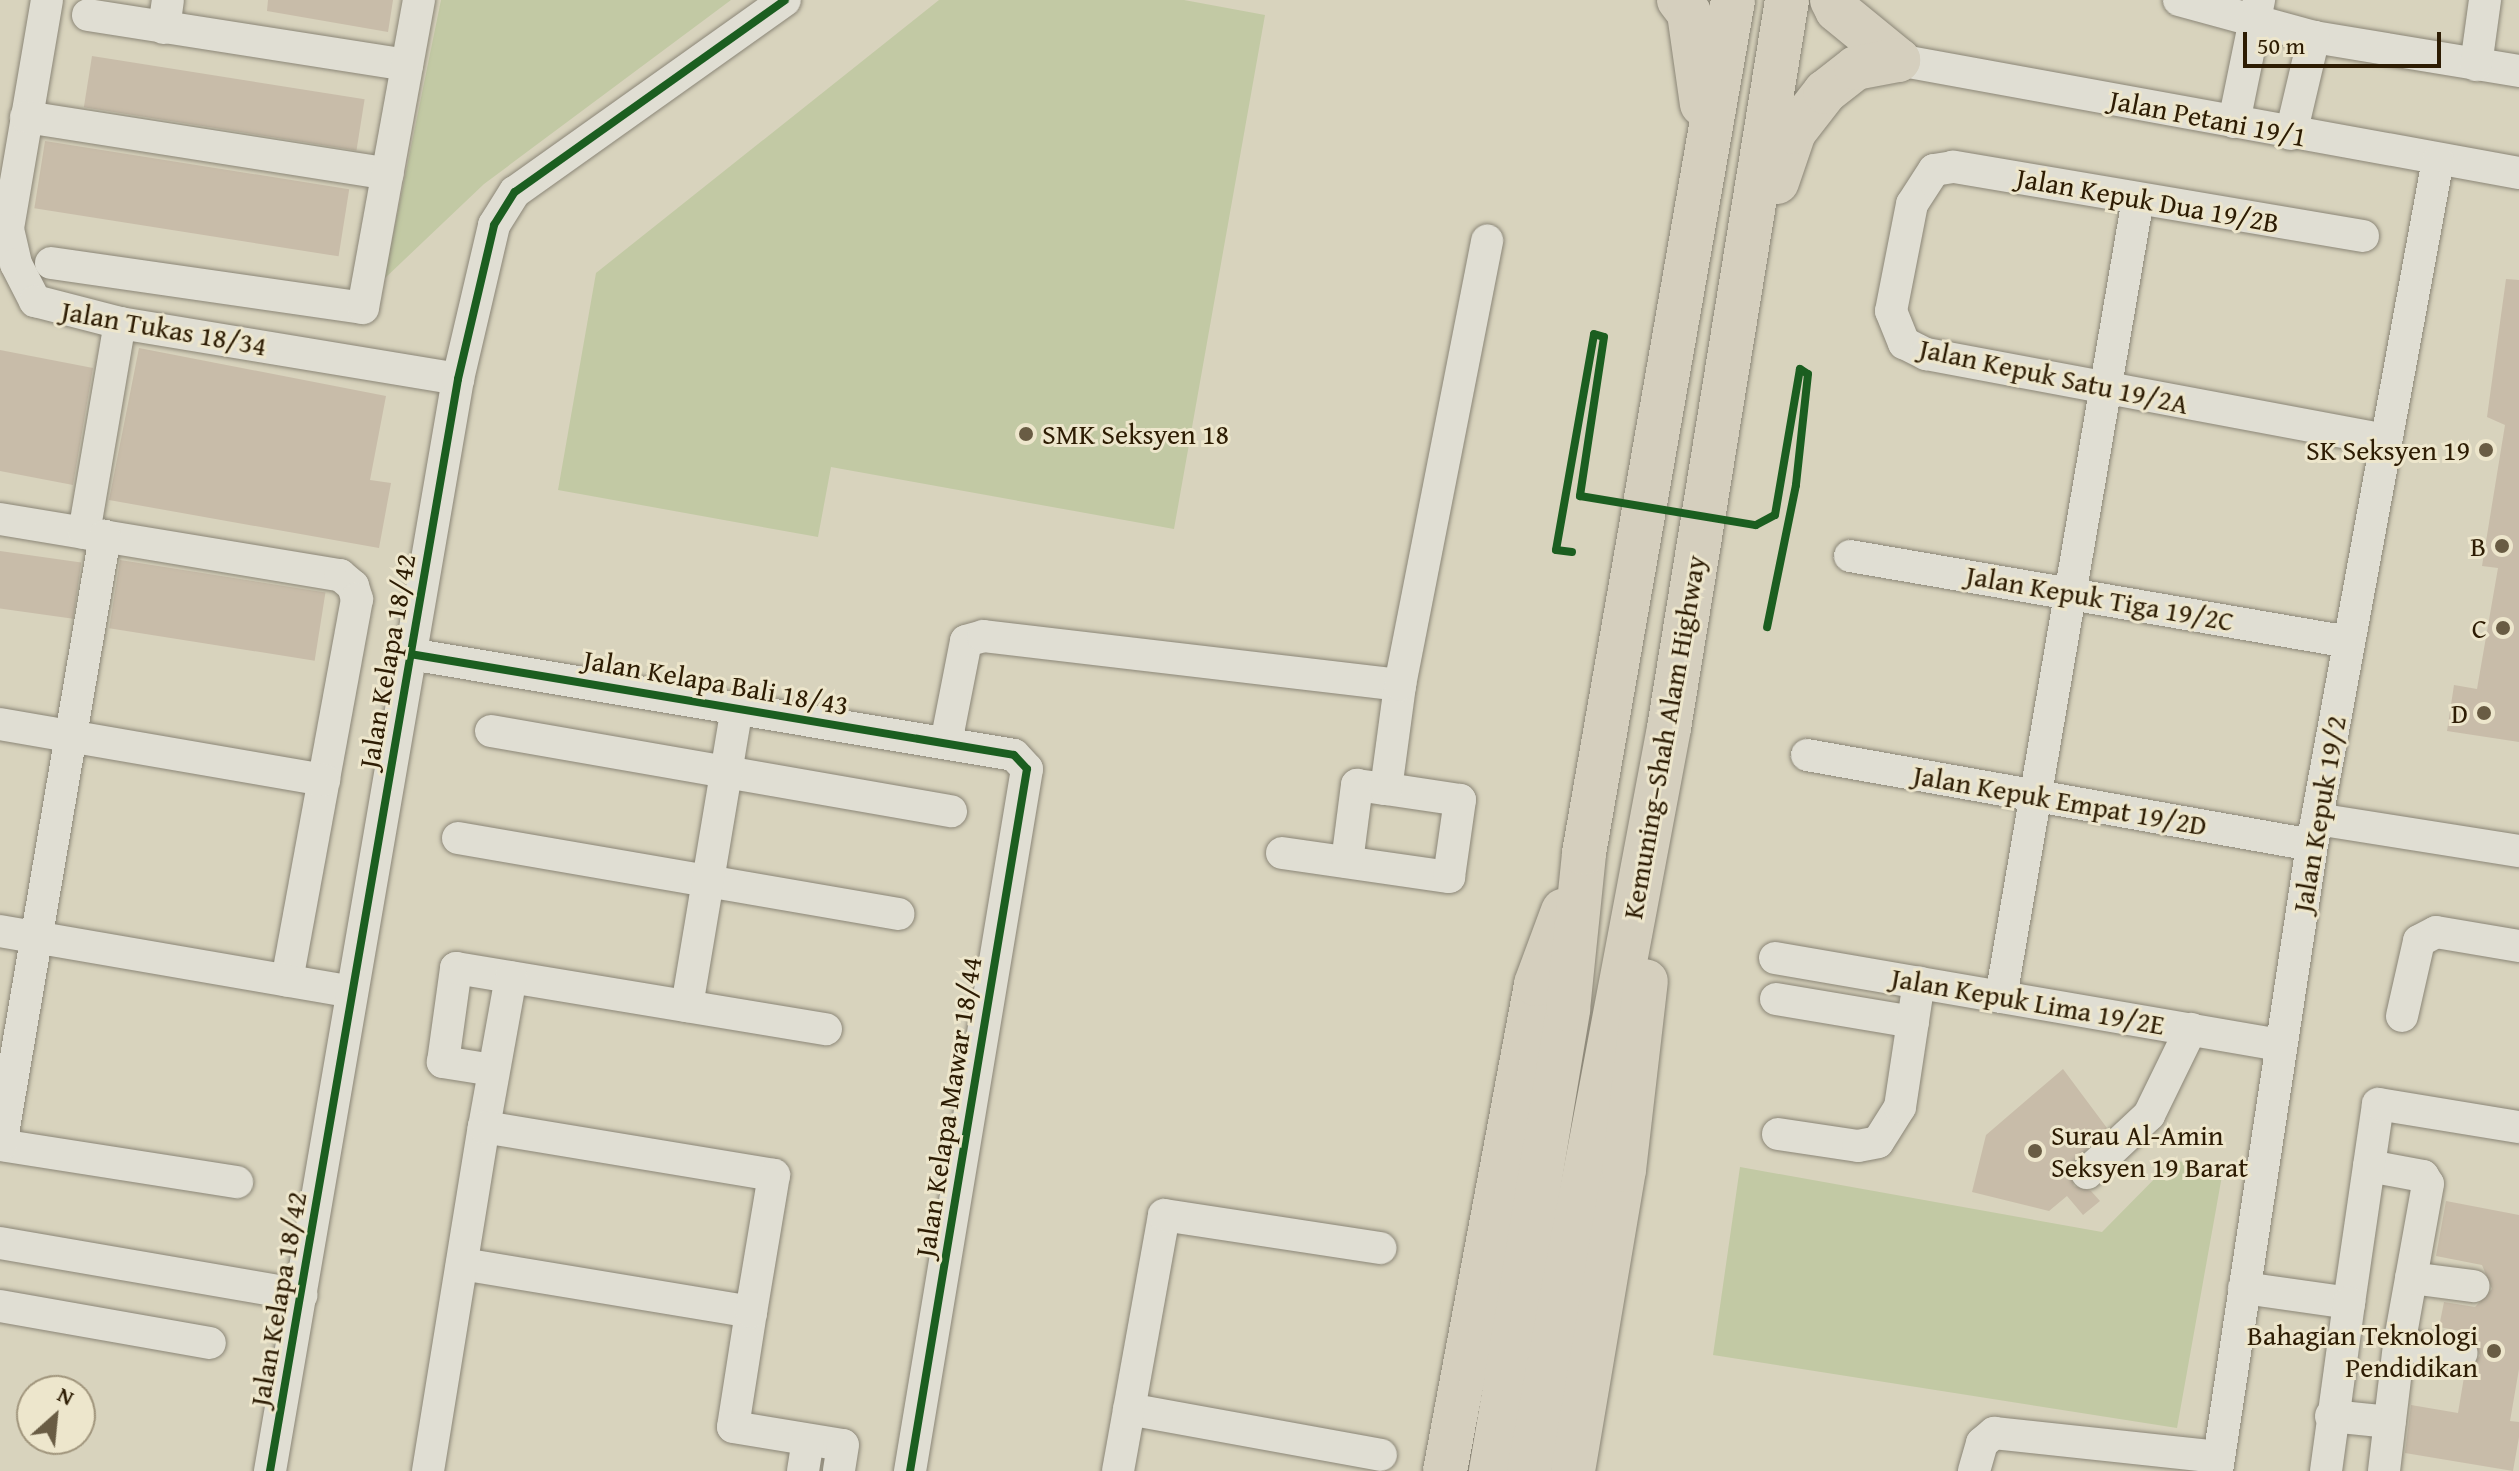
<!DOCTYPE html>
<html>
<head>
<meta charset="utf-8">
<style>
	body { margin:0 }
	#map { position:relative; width:2519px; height:1471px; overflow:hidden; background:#d8d3bd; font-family:"Gentium Book Plus",serif }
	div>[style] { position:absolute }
	.green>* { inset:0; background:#c2c9a4 }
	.building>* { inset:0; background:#c8bca9; transform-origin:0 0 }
	.roads { filter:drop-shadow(0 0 2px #8b8677) drop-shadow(0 0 2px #8b8677) }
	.minor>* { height:32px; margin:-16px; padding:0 16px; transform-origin:16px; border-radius:16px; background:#e0ded3 }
	.highway>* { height:44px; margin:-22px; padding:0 22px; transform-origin:22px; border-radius:22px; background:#d5cfbe }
	.cycleway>* { height:8px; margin:-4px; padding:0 4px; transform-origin:4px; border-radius:4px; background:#1b5e20 }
	.dots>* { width:22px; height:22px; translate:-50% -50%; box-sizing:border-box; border:4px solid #ede6cc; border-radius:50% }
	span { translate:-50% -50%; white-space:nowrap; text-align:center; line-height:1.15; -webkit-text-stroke:6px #ede6cc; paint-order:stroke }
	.street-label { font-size:28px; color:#2d1c03 }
	.poi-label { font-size:28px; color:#2d1c03 }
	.left { translate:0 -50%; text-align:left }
	.right { translate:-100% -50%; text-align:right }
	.north { position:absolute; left:16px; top:1375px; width:80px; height:80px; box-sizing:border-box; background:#ede6cc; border:2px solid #a0957c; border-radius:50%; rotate:27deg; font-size:22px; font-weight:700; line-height:32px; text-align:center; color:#2d1c03 }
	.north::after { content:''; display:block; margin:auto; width:28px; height:36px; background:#695c44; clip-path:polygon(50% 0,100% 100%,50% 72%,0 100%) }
	.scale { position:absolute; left:2243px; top:32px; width:198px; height:36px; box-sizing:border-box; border:4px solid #2d1c03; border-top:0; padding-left:10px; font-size:24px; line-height:28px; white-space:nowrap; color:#2d1c03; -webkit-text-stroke:6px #ede6cc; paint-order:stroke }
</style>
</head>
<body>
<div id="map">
	<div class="green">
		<i style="clip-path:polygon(441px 0,731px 0,484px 184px,384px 279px)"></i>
		<i style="clip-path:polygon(939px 0,1184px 0,1265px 15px,1174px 529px,831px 467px,818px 537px,558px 490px,596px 273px)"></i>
		<i style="clip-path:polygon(2173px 1160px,2223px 1170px,2177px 1428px,1713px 1355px,1740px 1167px,2102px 1232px)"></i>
	</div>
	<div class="building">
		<i style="clip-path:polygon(268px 0,393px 0,388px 32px,267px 11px)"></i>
		<i style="left:92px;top:56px;width:276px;height:52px;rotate:9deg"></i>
		<i style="left:45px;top:141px;width:308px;height:68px;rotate:9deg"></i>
		<i style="clip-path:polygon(2506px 279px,2519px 280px,2519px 742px,2447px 731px,2454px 685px,2477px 689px,2498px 568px,2482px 566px,2505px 425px,2487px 417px)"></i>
		<i style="clip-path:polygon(139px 348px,386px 396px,370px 480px,391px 483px,379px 548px,109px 500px)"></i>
		<i style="clip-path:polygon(0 350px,93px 368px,73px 485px,0 471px)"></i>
		<i style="left:0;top:551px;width:82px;height:57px;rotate:8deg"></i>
		<i style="left:120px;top:560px;width:208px;height:69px;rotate:9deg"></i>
		<i style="clip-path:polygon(2063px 1069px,2107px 1128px,2069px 1168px,2074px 1186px,2091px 1191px,2100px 1201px,2083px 1215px,2067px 1196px,2049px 1211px,1972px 1192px,1986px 1135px)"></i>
		<i style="clip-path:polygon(2446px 1201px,2519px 1215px,2519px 1369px,2510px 1421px,2519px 1422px,2519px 1437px,2513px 1471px,2405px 1453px,2411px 1405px,2458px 1413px,2465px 1371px,2480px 1356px,2472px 1333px,2439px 1327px,2444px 1302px,2475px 1307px,2492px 1289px,2482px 1265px,2436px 1256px)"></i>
	</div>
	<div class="roads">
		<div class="minor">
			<i style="left:47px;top:0;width:232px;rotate:99.7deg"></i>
			<i style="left:8px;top:229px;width:36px;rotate:77deg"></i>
			<i style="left:16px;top:264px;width:42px;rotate:62.8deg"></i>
			<i style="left:35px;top:301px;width:88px;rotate:14.5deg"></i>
			<i style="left:120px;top:323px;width:343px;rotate:9.4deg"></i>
			<i style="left:2179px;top:0;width:140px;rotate:15.3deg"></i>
			<i style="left:2314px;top:37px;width:208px;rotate:9.4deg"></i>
			<i style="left:88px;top:15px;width:323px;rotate:8.9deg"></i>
			<i style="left:164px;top:28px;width:28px;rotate:-82deg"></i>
			<i style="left:1898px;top:60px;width:631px;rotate:10.31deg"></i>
			<i style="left:2476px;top:65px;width:66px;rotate:-82.1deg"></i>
			<i style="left:26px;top:117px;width:366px;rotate:8.9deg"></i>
			<i style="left:2234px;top:122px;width:125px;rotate:-78.4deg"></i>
			<i style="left:2291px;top:134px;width:100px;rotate:-76.7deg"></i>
			<i style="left:2363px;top:236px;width:416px;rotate:-170.4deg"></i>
			<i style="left:1953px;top:167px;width:19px;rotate:171deg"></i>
			<i style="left:1934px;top:170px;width:40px;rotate:122.9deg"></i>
			<i style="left:1912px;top:204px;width:109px;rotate:101.1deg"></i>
			<i style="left:1891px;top:311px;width:35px;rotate:68deg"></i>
			<i style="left:1904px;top:343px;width:25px;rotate:27deg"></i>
			<i style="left:1926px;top:354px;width:468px;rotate:10.6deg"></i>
			<i style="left:51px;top:263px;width:315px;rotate:8.2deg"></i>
			<i style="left:363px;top:308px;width:313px;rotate:-79.7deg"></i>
			<i style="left:0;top:519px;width:345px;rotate:9.4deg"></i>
			<i style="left:340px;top:575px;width:17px;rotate:40deg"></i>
			<i style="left:353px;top:586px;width:14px;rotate:73deg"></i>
			<i style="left:357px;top:599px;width:388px;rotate:100.4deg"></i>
			<i style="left:84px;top:533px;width:213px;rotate:-80.3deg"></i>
			<i style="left:1850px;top:556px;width:506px;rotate:9.78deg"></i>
			<i style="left:410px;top:654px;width:612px;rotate:9.49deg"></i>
			<i style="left:1014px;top:755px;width:19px;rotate:47deg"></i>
			<i style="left:1027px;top:769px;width:712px;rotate:99.46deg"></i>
			<i style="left:0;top:724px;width:329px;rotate:9.8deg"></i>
			<i style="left:491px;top:731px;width:467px;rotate:9.9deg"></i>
			<i style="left:946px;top:743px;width:104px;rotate:-78.9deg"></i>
			<i style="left:966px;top:641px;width:18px;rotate:-16deg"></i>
			<i style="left:983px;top:636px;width:420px;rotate:6.7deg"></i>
			<i style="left:1807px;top:755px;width:513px;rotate:10.11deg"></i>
			<i style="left:2317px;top:819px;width:205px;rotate:9deg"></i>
			<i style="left:458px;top:838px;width:447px;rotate:9.8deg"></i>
			<i style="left:1282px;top:853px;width:169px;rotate:8.2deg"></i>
			<i style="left:1449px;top:877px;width:78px;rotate:-81.9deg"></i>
			<i style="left:1460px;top:800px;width:75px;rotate:-171.5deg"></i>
			<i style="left:1347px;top:862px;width:78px;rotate:-82.6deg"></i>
			<i style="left:1357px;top:785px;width:29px;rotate:8deg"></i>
			<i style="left:1386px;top:789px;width:105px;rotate:-82.3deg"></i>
			<i style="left:1400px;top:685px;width:453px;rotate:-78.9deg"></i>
			<i style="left:0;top:931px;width:357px;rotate:9.8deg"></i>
			<i style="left:1775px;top:958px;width:512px;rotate:9.77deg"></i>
			<i style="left:2001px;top:997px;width:810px;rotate:-80.26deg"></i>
			<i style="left:1776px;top:999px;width:139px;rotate:9.5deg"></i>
			<i style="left:687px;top:1006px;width:302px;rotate:-80.5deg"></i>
			<i style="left:2402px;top:1016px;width:77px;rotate:-77.2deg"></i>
			<i style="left:2419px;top:941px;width:19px;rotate:-28deg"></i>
			<i style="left:2436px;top:932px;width:84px;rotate:9.6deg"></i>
			<i style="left:493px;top:1070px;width:51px;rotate:-170.9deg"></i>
			<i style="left:443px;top:1062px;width:95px;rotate:-82.1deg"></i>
			<i style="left:456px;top:968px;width:375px;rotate:9.4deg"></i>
			<i style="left:484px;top:1127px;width:152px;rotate:-79.8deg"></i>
			<i style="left:1778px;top:1134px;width:81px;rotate:8.5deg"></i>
			<i style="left:1858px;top:1146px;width:20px;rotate:-11deg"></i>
			<i style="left:1878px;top:1142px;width:41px;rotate:-57.8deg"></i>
			<i style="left:1900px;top:1107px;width:126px;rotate:-81.4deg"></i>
			<i style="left:0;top:1145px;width:240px;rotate:8.9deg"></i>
			<i style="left:1px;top:1145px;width:618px;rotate:-80.31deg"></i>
			<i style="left:2369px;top:1166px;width:55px;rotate:10.5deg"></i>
			<i style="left:2423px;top:1176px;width:9px;rotate:58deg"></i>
			<i style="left:2428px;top:1184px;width:164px;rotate:100.2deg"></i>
			<i style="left:2399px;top:1345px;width:127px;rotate:96.8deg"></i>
			<i style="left:2087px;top:1173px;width:85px;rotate:-43.1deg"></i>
			<i style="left:2149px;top:1115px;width:96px;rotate:-64deg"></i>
			<i style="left:0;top:1243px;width:306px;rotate:9.8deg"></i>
			<i style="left:462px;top:1264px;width:293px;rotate:9.4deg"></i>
			<i style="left:751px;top:1312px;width:116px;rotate:98.9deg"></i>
			<i style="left:733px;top:1427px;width:111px;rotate:9.3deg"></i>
			<i style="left:843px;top:1445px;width:26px;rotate:99deg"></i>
			<i style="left:2411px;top:1278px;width:63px;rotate:7.4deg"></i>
			<i style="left:2244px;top:1288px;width:106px;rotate:8.1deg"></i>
			<i style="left:2349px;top:1303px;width:201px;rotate:-81.7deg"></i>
			<i style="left:2378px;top:1104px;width:143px;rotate:9.3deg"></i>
			<i style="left:0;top:1306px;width:213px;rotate:10deg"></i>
			<i style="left:2399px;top:1345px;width:63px;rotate:7.4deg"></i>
			<i style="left:1129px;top:1409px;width:256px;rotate:10.3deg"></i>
			<i style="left:2331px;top:1416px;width:59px;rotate:5.8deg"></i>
			<i style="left:270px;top:1471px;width:1108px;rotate:-80.23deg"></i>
			<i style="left:458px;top:379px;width:158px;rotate:-76.8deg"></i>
			<i style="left:494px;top:225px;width:39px;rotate:-58deg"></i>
			<i style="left:515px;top:192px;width:331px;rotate:-35.4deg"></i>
			<i style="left:428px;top:1471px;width:349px;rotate:-80.8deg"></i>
			<i style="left:484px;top:1127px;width:294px;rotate:9.4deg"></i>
			<i style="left:774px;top:1175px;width:139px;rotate:99.5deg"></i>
			<i style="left:803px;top:1471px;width:31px;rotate:-81deg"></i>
			<i style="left:1118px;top:1471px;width:260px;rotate:-79.8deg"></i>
			<i style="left:1164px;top:1215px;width:219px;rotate:8.7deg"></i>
			<i style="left:1974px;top:1471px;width:29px;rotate:-74deg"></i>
			<i style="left:1982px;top:1443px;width:16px;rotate:-40deg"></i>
			<i style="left:1994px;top:1433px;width:226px;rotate:6.1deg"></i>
			<i style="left:2217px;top:1471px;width:633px;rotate:-81.37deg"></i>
			<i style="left:2312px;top:845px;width:696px;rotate:-79.58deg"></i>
			<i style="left:2326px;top:1471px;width:170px;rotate:-82.2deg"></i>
		</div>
		<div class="highway">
			<i style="left:1679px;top:0;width:16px;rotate:52deg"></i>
			<i style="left:1689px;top:13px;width:92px;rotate:81.9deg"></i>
			<i style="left:1832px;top:0;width:11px;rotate:63deg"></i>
			<i style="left:1837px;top:10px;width:79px;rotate:39.3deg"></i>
			<i style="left:1777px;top:182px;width:53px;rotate:-71.2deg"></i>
			<i style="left:1794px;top:132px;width:51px;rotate:-52.2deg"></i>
			<i style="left:1825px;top:92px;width:39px;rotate:-38deg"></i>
			<i style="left:1856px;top:68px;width:43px;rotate:-10.8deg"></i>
			<i style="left:1445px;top:1471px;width:495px;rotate:-79.4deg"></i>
			<i style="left:1536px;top:984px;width:78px;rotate:-69.7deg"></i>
			<i style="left:1491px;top:1471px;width:468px;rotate:-80.5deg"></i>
			<i style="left:1568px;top:1009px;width:157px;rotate:-84.1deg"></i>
			<i style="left:1584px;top:853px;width:866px;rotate:-80.09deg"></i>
			<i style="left:1529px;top:1471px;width:756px;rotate:-79.33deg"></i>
			<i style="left:1669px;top:728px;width:738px;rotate:-80.79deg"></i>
			<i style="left:1573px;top:1471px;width:305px;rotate:-80.4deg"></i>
			<i style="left:1624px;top:1170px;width:190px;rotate:-83.4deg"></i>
		</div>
	</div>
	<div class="cycleway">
		<i style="left:1572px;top:552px;width:16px;rotate:-173deg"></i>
		<i style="left:1556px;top:550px;width:219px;rotate:-80deg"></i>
		<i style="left:1594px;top:334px;width:10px;rotate:17deg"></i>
		<i style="left:1604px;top:337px;width:161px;rotate:98.6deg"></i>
		<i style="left:1580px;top:496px;width:178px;rotate:9.4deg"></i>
		<i style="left:1756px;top:525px;width:21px;rotate:-28deg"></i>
		<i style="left:1775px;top:515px;width:148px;rotate:-80.3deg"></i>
		<i style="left:1800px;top:369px;width:9px;rotate:32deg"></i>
		<i style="left:1808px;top:374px;width:112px;rotate:96.2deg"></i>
		<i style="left:1796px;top:485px;width:145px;rotate:101.5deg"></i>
		<i style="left:410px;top:654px;width:612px;rotate:9.49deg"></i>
		<i style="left:1014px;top:755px;width:19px;rotate:47deg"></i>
		<i style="left:1027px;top:769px;width:712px;rotate:99.46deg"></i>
		<i style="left:270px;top:1471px;width:1108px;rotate:-80.23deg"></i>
		<i style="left:458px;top:379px;width:158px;rotate:-76.8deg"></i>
		<i style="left:494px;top:225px;width:39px;rotate:-58deg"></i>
		<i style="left:515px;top:192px;width:331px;rotate:-35.4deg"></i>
	</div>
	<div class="dots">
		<i style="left:1026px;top:434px;background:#695c44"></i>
		<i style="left:2486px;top:450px;background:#695c44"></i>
		<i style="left:2502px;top:546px;background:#695c44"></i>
		<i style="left:2503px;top:628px;background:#695c44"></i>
		<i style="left:2484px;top:713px;background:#695c44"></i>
		<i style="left:2035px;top:1151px;background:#695c44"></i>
		<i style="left:2494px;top:1351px;background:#695c44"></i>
	</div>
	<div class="street-label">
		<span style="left:2208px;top:118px;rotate:11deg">Jalan Petani 19/1</span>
		<span style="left:2148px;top:200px;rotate:10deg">Jalan Kepuk Dua 19/2B</span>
		<span style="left:164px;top:328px;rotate:10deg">Jalan Tukas 18/34</span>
		<span style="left:2054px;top:376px;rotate:12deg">Jalan Kepuk Satu 19/2A</span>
		<span style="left:2100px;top:598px;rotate:10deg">Jalan Kepuk Tiga 19/2C</span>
		<span style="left:387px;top:661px;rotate:-80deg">Jalan Kelapa 18/42</span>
		<span style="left:716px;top:682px;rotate:10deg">Jalan Kelapa Bali 18/43</span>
		<span style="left:1664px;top:737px;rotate:-80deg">Kemuning–Shah Alam Highway</span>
		<span style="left:2060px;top:800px;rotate:10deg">Jalan Kepuk Empat 19/2D</span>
		<span style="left:2319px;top:814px;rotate:-80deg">Jalan Kepuk 19/2</span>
		<span style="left:2028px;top:1001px;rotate:10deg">Jalan Kepuk Lima 19/2E</span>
		<span style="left:948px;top:1107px;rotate:-81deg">Jalan Kelapa Mawar 18/44</span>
		<span style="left:278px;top:1299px;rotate:-80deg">Jalan Kelapa 18/42</span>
	</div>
	<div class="poi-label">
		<span class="left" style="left:1042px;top:434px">SMK Seksyen 18</span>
		<span class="right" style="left:2470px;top:450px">SK Seksyen 19</span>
		<span class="right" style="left:2486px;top:546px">B</span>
		<span class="right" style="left:2487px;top:628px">C</span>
		<span class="right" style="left:2468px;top:713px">D</span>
		<span class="left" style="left:2051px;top:1151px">Surau Al-Amin<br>Seksyen 19 Barat</span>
		<span class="right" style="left:2478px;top:1351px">Bahagian Teknologi<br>Pendidikan</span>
	</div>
	<div class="north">N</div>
	<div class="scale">50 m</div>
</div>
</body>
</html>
